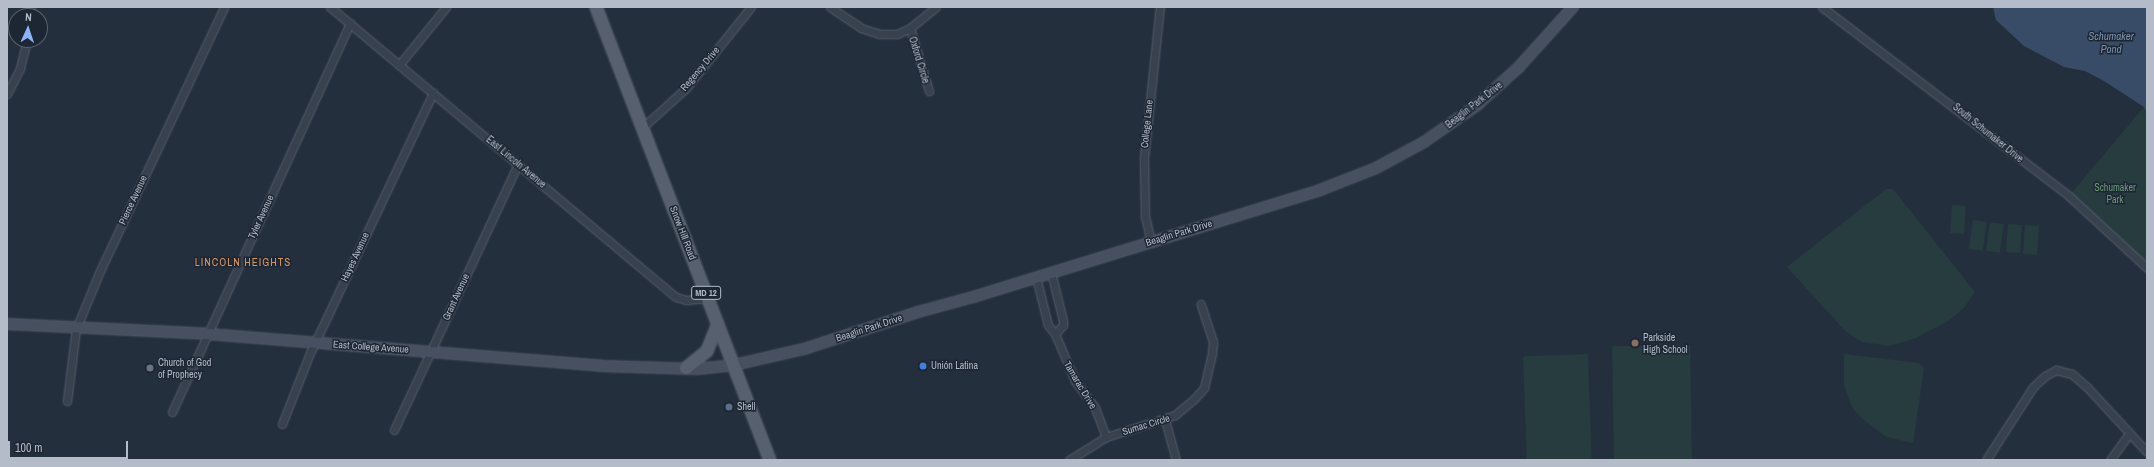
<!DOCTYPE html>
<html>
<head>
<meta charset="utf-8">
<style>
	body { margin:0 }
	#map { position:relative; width:2154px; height:467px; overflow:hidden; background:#242f3e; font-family:"Archivo Narrow",sans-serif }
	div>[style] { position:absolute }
	.green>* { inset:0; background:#263c3f; transform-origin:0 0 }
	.water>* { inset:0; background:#394c67 }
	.roads { filter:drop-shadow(0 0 1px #565f6c) drop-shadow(0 0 1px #565f6c) }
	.street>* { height:7px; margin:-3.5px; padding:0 3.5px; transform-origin:3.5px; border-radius:3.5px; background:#38414e }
	.secondary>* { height:10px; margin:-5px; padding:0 5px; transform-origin:5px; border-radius:5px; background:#465061 }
	.primary>* { height:12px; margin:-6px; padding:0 6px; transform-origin:6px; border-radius:6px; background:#56606e }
	.dots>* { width:11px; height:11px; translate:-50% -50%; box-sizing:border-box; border:2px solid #1d2633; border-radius:50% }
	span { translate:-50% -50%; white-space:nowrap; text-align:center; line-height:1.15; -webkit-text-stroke:3px #1d2633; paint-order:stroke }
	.shield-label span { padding:1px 3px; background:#1d2633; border:1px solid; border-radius:3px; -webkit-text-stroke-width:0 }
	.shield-label { font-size:9px; color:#b4bcc9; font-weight:700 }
	.street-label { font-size:10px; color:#b4bcc9 }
	.park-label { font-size:10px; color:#6b9a76 }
	.poi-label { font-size:10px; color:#b4bcc9 }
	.left { translate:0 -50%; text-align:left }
	.water-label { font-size:11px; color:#7c92b1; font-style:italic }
	.neighbourhood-label { font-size:11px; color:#d59563; letter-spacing:1px }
	.frame { position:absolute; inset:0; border:8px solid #b4bcc9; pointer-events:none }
	.north { position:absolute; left:8px; top:8px; width:40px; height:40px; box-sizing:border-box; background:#1d2633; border:1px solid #59626f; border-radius:50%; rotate:3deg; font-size:11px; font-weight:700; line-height:16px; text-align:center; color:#b4bcc9 }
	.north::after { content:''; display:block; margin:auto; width:14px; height:18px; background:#8ab4f8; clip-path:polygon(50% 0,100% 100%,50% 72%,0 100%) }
	.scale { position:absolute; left:8px; top:441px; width:120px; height:18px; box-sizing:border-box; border:2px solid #b4bcc9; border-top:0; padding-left:5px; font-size:12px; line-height:14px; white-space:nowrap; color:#b4bcc9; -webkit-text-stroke:3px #1d2633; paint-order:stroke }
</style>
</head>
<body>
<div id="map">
	<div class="green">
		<i style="clip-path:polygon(2144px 107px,2147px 113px,2147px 268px,2069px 196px)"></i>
		<i style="clip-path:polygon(1886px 189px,1893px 189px,1975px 292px,1964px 308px,1950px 320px,1916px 338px,1890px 346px,1862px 342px,1845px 331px,1787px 267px)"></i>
		<i style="left:1952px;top:205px;width:14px;height:28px;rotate:4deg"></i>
		<i style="left:1973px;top:220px;width:14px;height:29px;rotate:8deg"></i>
		<i style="left:1990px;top:222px;width:14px;height:29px;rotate:8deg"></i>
		<i style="left:2008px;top:224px;width:14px;height:28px;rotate:4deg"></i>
		<i style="left:2025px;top:225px;width:14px;height:29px;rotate:4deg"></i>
		<i style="left:1690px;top:345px;width:115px;height:78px;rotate:89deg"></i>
		<i style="left:1588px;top:354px;width:106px;height:65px;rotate:88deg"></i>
		<i style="clip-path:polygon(1844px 354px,1919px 363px,1924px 369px,1913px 443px,1886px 437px,1860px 417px,1851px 405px,1844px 384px)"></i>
	</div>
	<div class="water">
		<i style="clip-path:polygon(1993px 7px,2147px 7px,2147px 113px,2144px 107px,2104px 81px,2085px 71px,2064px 67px,2024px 46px,1996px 20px)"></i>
	</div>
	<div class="roads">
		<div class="street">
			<i style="left:330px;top:7px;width:451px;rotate:40deg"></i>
			<i style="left:676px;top:297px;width:10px;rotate:17deg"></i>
			<i style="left:686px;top:300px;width:22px;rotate:-5deg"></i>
			<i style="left:830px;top:7px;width:37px;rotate:34deg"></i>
			<i style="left:861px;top:28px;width:19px;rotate:18deg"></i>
			<i style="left:879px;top:34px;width:18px"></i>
			<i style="left:897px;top:34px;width:14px;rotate:-25deg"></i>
			<i style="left:910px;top:28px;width:33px;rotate:-39deg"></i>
			<i style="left:1822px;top:7px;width:311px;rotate:37.4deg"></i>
			<i style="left:2069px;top:196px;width:106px;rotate:42.7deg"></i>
			<i style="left:30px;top:16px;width:9px;rotate:-84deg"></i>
			<i style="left:910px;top:28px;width:66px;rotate:73.2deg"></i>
			<i style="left:399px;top:65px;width:75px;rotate:-51deg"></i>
			<i style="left:7px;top:94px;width:29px;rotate:-63deg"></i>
			<i style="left:20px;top:68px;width:29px;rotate:-76deg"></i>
			<i style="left:644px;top:126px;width:57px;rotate:-42.1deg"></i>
			<i style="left:686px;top:88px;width:104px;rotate:-51.3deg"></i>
			<i style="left:1151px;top:242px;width:26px;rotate:-103deg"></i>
			<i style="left:1145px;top:217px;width:59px;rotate:-91deg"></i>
			<i style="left:1144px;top:158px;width:152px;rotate:-84deg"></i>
			<i style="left:1051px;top:272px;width:50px;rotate:76.2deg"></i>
			<i style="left:1063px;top:321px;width:4px;rotate:90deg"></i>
			<i style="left:1063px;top:325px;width:12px;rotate:132deg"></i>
			<i style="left:1036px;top:277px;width:49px;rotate:76deg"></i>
			<i style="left:1048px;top:325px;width:11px;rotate:52deg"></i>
			<i style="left:1055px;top:334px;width:51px;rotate:66.9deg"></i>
			<i style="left:1075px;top:381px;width:34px;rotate:53deg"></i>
			<i style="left:1095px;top:408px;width:31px;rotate:69deg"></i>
			<i style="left:67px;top:401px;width:73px;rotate:-82.9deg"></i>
			<i style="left:76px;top:329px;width:61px;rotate:-67.7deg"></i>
			<i style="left:99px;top:273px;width:294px;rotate:-64.8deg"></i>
			<i style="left:172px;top:412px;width:428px;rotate:-65.4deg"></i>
			<i style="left:1165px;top:420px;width:41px;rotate:74.6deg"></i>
			<i style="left:282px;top:424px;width:76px;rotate:-68.5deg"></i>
			<i style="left:310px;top:353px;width:288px;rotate:-64.7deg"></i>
			<i style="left:394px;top:430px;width:293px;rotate:-65deg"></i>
			<i style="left:1069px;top:460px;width:44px;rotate:-31.9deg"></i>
			<i style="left:1106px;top:437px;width:72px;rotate:-17.7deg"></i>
			<i style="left:1175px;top:415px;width:25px;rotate:-40deg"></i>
			<i style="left:1194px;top:399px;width:15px;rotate:-48deg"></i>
			<i style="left:1204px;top:388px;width:37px;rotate:-77deg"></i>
			<i style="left:1212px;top:352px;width:10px;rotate:-84deg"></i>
			<i style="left:1213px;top:342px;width:40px;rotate:-108deg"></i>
			<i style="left:1986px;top:460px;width:87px;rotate:-57.2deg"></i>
			<i style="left:2033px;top:387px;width:16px;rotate:-43deg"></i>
			<i style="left:2045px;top:376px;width:13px;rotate:-29deg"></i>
			<i style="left:2056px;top:370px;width:16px;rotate:14deg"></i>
			<i style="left:2072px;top:374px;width:20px;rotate:41deg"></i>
			<i style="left:2087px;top:387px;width:88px;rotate:47.3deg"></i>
			<i style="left:2110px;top:460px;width:32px;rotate:-54deg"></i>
		</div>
		<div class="secondary">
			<i style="left:7px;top:324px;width:201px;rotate:2.8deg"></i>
			<i style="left:208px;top:334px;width:395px;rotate:4.6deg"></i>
			<i style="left:602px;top:366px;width:95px;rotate:1.8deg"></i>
			<i style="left:697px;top:369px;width:37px;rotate:-6deg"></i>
			<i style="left:734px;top:365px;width:72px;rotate:-12.9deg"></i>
			<i style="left:804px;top:349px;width:120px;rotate:-18deg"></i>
			<i style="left:918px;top:312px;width:57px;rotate:-15.3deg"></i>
			<i style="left:973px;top:297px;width:363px;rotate:-17.1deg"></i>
			<i style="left:1320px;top:190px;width:60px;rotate:-21.4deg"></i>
			<i style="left:1376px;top:168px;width:55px;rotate:-28.4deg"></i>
			<i style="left:1424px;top:142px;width:65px;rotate:-34.9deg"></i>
			<i style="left:1477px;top:105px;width:57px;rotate:-42.1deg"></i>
			<i style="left:1519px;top:67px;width:81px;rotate:-48deg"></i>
		</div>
		<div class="primary">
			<i style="left:596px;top:7px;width:485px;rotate:69deg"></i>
			<i style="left:686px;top:368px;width:27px;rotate:-39deg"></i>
			<i style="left:707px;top:351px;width:29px;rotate:-68deg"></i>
		</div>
	</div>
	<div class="dots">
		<i style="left:1635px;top:343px;background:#8d6e63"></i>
		<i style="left:923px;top:366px;background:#3f7fe0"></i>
		<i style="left:150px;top:368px;background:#6b7280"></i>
		<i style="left:729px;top:407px;background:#5c6f8a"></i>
	</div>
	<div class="shield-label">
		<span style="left:706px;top:293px">MD 12</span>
	</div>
	<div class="street-label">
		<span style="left:919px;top:60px;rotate:73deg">Oxford Circle</span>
		<span style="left:700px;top:69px;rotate:-50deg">Regency Drive</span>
		<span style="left:1474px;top:105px;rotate:-38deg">Beaglin Park Drive</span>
		<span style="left:1147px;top:124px;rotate:-84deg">College Lane</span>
		<span style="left:1988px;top:133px;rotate:39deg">South Schumaker Drive</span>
		<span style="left:516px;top:162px;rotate:40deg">East Lincoln Avenue</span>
		<span style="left:133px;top:200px;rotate:-65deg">Pierce Avenue</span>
		<span style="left:261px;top:217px;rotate:-65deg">Tyler Avenue</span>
		<span style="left:683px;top:233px;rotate:69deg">Snow Hill Road</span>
		<span style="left:1179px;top:233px;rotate:-17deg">Beaglin Park Drive</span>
		<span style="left:355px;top:257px;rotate:-65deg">Hayes Avenue</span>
		<span style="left:456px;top:297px;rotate:-65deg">Grant Avenue</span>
		<span style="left:869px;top:328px;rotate:-18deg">Beaglin Park Drive</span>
		<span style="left:371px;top:347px;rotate:4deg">East College Avenue</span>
		<span style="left:1080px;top:385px;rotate:59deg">Tamarac Drive</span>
		<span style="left:1146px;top:425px;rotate:-17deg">Sumac Circle</span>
	</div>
	<div class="park-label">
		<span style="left:2115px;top:193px">Schumaker<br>Park</span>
	</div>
	<div class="poi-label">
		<span class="left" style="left:1643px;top:343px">Parkside<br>High School</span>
		<span class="left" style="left:158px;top:368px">Church of God<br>of Prophecy</span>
		<span class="left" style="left:931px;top:366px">Unión Latina</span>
		<span class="left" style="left:737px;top:407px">Shell</span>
	</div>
	<div class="water-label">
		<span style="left:2111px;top:43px">Schumaker<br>Pond</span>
	</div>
	<div class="neighbourhood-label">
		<span style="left:243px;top:262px">LINCOLN HEIGHTS</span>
	</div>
	<div class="frame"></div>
	<div class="north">N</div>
	<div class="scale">100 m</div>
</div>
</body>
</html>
